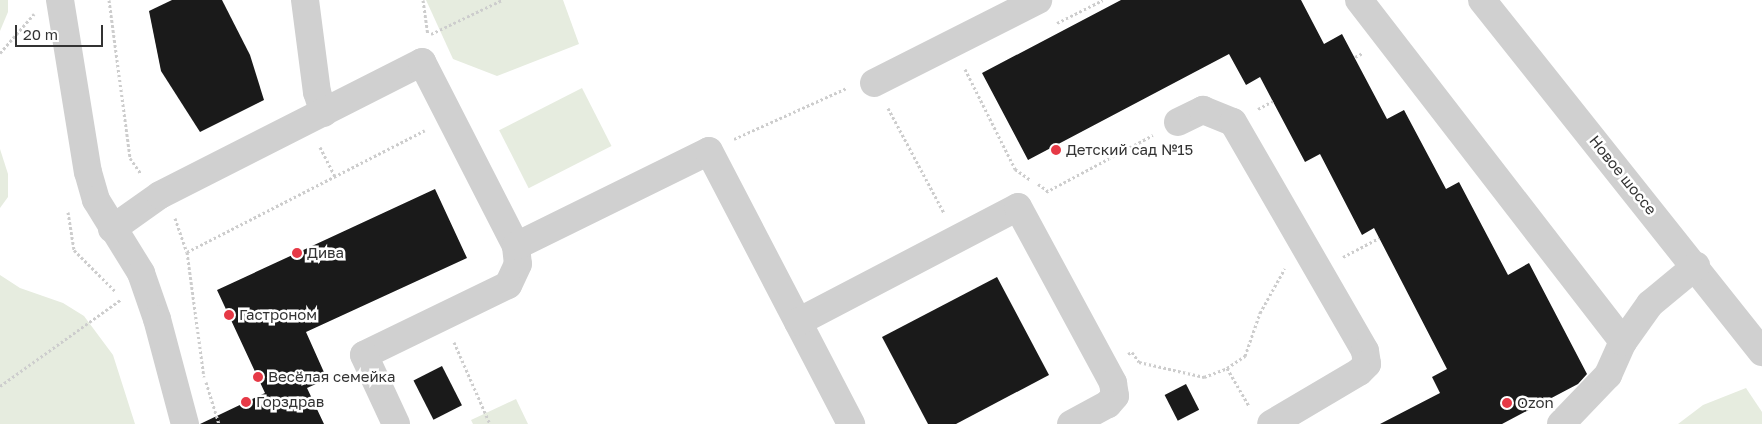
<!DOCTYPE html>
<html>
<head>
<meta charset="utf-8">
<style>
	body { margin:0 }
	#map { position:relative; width:1762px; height:424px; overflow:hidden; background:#fff; font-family:"Golos Text",sans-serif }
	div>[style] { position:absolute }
	.green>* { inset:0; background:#e6ecdf; transform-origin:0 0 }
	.building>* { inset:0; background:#1a1a1a; transform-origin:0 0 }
	.path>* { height:3px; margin-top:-1.5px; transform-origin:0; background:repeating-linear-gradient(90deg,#cdcdcd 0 2.5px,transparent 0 5px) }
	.minor>* { height:28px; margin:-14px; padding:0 14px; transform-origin:14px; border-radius:14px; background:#d0d0d0 }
	.dots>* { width:14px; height:14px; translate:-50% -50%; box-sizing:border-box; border:2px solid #fff; border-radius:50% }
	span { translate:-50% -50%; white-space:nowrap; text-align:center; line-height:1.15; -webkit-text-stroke:5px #fff; paint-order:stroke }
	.poi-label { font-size:15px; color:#333 }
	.left { translate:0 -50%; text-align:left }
	.street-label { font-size:15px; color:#333 }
	.scale { position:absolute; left:15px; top:25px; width:88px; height:22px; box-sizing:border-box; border:2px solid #333; border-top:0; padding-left:6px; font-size:15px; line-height:18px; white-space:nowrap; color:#333; -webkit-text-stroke:4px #fff; paint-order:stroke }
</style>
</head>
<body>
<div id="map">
	<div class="green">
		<i style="clip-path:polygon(0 0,8px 0,8px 12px,0 31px)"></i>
		<i style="clip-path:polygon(426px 0,563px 0,579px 44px,497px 76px,453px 59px)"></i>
		<i style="left:582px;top:88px;width:65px;height:93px;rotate:63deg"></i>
		<i style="clip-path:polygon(0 149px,8px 174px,8px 197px,0 208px)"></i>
		<i style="clip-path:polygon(0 275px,20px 288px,63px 303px,84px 316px,113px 355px,135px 424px,0 424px)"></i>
		<i style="clip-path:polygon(1746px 388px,1762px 412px,1762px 424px,1678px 424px,1703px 405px)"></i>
		<i style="clip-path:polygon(516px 399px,528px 424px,473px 424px,471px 420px)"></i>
	</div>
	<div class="building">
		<i style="clip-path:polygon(172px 0,222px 0,250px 55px,264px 100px,200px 132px,161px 71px,149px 11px)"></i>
		<i style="clip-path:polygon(1121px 0,1301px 0,1324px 44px,1342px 34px,1387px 119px,1404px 110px,1446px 189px,1459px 182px,1508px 275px,1529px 263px,1587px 374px,1578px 384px,1502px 424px,1380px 424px,1440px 393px,1432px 377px,1447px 369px,1374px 228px,1362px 235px,1320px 154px,1305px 162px,1260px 77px,1246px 85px,1229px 54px,1028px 160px,982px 73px)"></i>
		<i style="clip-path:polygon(435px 189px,467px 258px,306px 332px,327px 379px,307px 388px,324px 424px,200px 424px,265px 393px,217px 290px)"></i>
		<i style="clip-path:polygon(997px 277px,1049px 375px,956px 424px,928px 424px,882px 337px)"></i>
		<i style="left:442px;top:366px;width:44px;height:32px;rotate:63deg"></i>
		<i style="left:1186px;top:384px;width:29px;height:24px;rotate:63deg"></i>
	</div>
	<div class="path">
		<i style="left:109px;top:0;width:159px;rotate:82.4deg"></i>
		<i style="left:130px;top:158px;width:19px;rotate:55deg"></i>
		<i style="left:423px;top:0;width:34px;rotate:82deg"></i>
		<i style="left:1057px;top:23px;width:51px;rotate:-26.6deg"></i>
		<i style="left:431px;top:34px;width:79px;rotate:-25.6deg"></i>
		<i style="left:0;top:53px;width:52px;rotate:-48.9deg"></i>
		<i style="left:1355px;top:57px;width:9px;rotate:-27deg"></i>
		<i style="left:965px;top:69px;width:112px;rotate:63.4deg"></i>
		<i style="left:1015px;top:169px;width:19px;rotate:35deg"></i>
		<i style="left:888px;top:108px;width:119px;rotate:61.9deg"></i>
		<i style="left:1258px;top:109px;width:17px;rotate:-28deg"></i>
		<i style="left:734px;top:139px;width:124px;rotate:-24.3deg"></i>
		<i style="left:320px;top:147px;width:34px;rotate:63deg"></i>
		<i style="left:1038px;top:184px;width:12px;rotate:35deg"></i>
		<i style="left:1046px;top:192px;width:121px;rotate:-28deg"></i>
		<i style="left:68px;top:212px;width:38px;rotate:81deg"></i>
		<i style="left:74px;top:250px;width:58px;rotate:45deg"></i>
		<i style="left:175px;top:218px;width:36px;rotate:71deg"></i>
		<i style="left:187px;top:252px;width:126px;rotate:82.3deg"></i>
		<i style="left:187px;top:252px;width:267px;rotate:-27.1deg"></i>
		<i style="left:1343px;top:257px;width:41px;rotate:-27.8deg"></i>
		<i style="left:454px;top:342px;width:90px;rotate:66.3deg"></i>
		<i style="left:1128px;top:354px;width:4px;rotate:-27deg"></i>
		<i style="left:1132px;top:352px;width:12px;rotate:55deg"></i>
		<i style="left:1139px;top:362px;width:67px;rotate:13deg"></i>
		<i style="left:1204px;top:377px;width:25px;rotate:-21deg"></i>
		<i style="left:1227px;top:368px;width:22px;rotate:-34deg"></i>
		<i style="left:1245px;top:356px;width:46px;rotate:-70.8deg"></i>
		<i style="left:1260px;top:313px;width:51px;rotate:-60.9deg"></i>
		<i style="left:1227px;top:368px;width:44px;rotate:59.9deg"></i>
		<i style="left:206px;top:382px;width:44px;rotate:72.8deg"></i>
		<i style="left:0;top:386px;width:148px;rotate:-35.6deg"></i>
	</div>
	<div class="minor">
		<i style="left:60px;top:0;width:174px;rotate:80.8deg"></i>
		<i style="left:88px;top:172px;width:29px;rotate:74deg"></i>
		<i style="left:96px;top:200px;width:86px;rotate:58.3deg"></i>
		<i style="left:141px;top:273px;width:49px;rotate:70.8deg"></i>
		<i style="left:157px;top:319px;width:109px;rotate:75.1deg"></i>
		<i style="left:305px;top:0;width:93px;rotate:82.6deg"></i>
		<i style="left:317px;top:92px;width:22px;rotate:72deg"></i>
		<i style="left:1359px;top:0;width:432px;rotate:52.3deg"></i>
		<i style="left:1482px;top:0;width:450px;rotate:51.5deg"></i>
		<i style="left:874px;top:83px;width:184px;rotate:-26.8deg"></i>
		<i style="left:1178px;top:122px;width:28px;rotate:-26deg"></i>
		<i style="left:1203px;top:110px;width:32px;rotate:22deg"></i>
		<i style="left:1233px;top:122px;width:264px;rotate:60deg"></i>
		<i style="left:1365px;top:351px;width:13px;rotate:81deg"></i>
		<i style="left:1367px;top:364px;width:11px;rotate:135deg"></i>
		<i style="left:1359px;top:372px;width:102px;rotate:149.4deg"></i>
		<i style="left:112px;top:229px;width:59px;rotate:-35.3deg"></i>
		<i style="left:160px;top:195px;width:294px;rotate:-26.9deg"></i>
		<i style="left:422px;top:62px;width:207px;rotate:62.9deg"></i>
		<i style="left:516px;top:246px;width:18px;rotate:84deg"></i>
		<i style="left:518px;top:264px;width:23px;rotate:115deg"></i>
		<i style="left:508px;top:285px;width:160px;rotate:154.1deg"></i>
		<i style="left:364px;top:355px;width:76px;rotate:65.1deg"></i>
		<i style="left:516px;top:246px;width:215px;rotate:-26.2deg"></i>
		<i style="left:709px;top:151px;width:308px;rotate:62.5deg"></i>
		<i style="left:798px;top:322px;width:248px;rotate:-27.6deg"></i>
		<i style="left:1018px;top:207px;width:200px;rotate:61.6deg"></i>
		<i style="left:1113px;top:383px;width:13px;rotate:81deg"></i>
		<i style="left:1115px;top:396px;width:11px;rotate:131deg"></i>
		<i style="left:1108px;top:404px;width:42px;rotate:151.6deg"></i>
		<i style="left:1561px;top:424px;width:68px;rotate:-46.2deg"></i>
		<i style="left:1608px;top:375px;width:36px;rotate:-66deg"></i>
		<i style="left:1623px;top:342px;width:47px;rotate:-54.6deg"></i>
		<i style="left:1650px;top:304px;width:60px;rotate:-39.6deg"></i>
	</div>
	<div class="dots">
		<i style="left:1056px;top:150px;background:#e63946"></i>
		<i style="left:297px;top:253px;background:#e63946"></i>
		<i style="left:229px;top:315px;background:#e63946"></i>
		<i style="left:258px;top:377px;background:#e63946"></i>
		<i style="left:246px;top:402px;background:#e63946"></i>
		<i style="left:1507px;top:403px;background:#e63946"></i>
	</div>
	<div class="poi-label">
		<span class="left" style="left:1066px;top:150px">Детский сад №15</span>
		<span class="left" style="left:307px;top:253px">Дива</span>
		<span class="left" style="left:239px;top:315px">Гастроном</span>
		<span class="left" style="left:268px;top:377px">Весёлая семейка</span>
		<span class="left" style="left:256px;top:402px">Горздрав</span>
		<span class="left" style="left:1517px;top:403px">Ozon</span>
	</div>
	<div class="street-label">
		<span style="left:1623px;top:175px;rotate:51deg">Новое шоссе</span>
	</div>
	<div class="scale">20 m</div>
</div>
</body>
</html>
